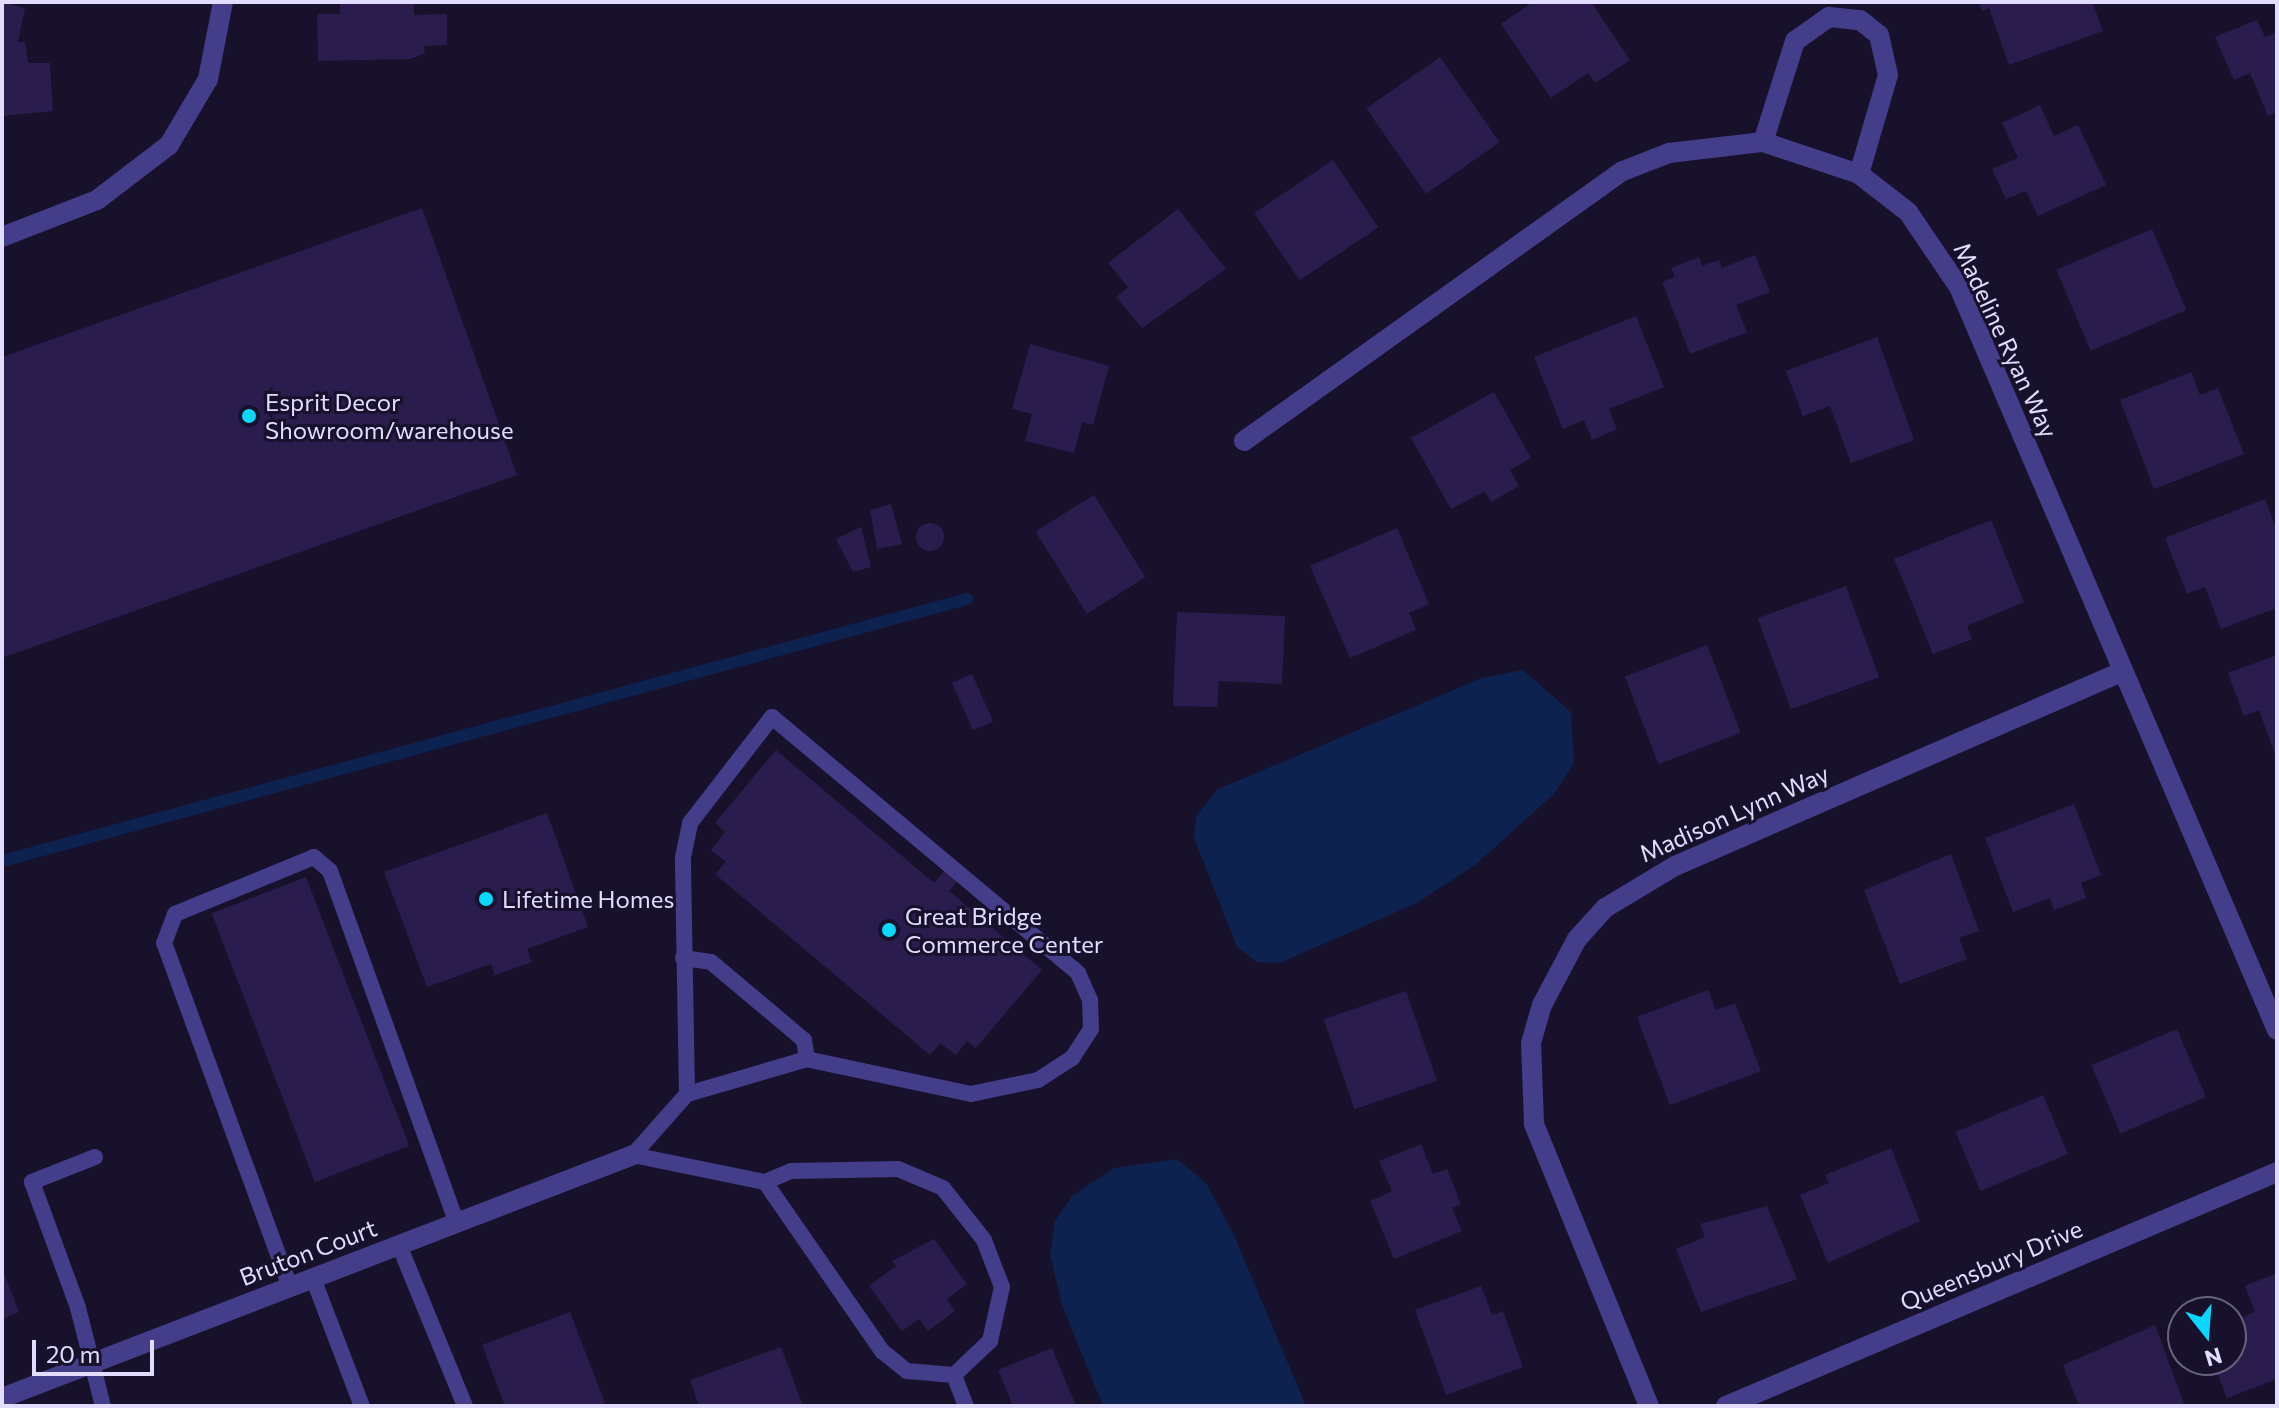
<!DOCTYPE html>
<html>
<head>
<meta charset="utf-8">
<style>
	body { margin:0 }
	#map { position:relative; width:2279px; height:1408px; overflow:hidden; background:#17112c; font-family:Commissioner,sans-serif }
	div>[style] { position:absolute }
	.water>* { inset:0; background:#0d224f }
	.stream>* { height:12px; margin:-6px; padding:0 6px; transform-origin:6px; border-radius:6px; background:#0d224f }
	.building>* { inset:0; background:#2a1d4d; transform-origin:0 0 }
	.round { border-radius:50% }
	.lane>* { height:16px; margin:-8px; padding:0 8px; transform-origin:8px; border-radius:8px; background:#443d8a }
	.street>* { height:20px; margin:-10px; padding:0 10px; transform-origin:10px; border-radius:10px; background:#443d8a }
	.dots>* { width:22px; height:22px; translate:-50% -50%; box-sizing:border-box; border:4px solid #17112c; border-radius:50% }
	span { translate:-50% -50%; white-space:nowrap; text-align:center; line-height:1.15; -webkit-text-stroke:6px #17112c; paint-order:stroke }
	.street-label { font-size:24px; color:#e2dcff }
	.poi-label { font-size:24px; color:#e2dcff }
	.left { translate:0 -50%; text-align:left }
	.frame { position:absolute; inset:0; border:4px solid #e2dcff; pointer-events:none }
	.north { position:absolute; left:2167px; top:1296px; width:80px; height:80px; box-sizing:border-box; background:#17112c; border:2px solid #686280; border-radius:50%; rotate:163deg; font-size:22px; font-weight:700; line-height:32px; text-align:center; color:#e2dcff }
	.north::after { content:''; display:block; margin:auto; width:28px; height:36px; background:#09d7fe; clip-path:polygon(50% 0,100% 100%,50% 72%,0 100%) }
	.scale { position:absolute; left:32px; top:1340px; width:122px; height:36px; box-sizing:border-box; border:4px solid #e2dcff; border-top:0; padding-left:10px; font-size:24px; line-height:28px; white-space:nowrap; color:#e2dcff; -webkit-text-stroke:6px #17112c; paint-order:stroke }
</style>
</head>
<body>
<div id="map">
	<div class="water">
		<i style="clip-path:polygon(1523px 670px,1571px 712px,1574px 763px,1554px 794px,1475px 865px,1417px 903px,1280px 963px,1257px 962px,1237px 947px,1194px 838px,1196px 816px,1218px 789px,1482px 678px)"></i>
		<i style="clip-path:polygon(1177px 1159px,1206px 1183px,1234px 1235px,1306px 1406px,1103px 1406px,1062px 1305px,1050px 1255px,1055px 1221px,1072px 1196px,1114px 1168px)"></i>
	</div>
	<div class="stream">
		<i style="left:2px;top:861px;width:1000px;rotate:-15.19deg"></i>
	</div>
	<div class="building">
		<i style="clip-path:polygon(2px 2px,25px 8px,18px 42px,25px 42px,28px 63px,50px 63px,53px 111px,2px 116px)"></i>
		<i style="clip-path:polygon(340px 2px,414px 2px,414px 15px,447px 14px,447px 45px,424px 46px,425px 53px,410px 59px,318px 61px,317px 14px,340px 14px)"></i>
		<i style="clip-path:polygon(1533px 2px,1591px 2px,1630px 60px,1595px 83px,1588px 73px,1551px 98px,1501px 24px)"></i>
		<i style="clip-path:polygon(1979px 2px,2092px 2px,2103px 31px,2009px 65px,1989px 8px,1982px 11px)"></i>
		<i style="clip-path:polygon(2257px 20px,2265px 37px,2277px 32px,2277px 112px,2268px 116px,2250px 73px,2234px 80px,2215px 37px)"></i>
		<i style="left:1440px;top:57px;width:104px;height:90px;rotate:55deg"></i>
		<i style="clip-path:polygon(2040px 105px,2054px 136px,2078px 125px,2106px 185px,2038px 216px,2026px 191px,2006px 199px,1992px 169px,2018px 158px,2002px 123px)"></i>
		<i style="left:1333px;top:160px;width:81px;height:95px;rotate:56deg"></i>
		<i style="clip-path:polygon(422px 208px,517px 475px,2px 658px,2px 357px)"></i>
		<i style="clip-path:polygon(1178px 209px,1226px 269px,1142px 328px,1116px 297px,1128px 287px,1108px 263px)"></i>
		<i style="left:2152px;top:229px;width:88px;height:104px;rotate:67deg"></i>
		<i style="clip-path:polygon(1755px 255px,1770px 292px,1736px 305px,1747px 332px,1690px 354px,1662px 282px,1675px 277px,1671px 268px,1699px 257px,1702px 266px,1719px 260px,1722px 268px)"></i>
		<i style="clip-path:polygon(1636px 316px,1664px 387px,1609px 409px,1617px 429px,1592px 440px,1584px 420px,1563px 429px,1534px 357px)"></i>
		<i style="clip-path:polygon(1877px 337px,1914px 440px,1851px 463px,1830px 406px,1803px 416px,1786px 371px)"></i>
		<i style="clip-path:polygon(1030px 344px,1109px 366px,1093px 425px,1082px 422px,1074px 453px,1025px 441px,1032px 414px,1012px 409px)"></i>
		<i style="clip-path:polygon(2191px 372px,2200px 395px,2218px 388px,2244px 454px,2154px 489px,2120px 400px)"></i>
		<i style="clip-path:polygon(1494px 392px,1531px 458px,1510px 470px,1519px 486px,1491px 502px,1485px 491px,1451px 509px,1411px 438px)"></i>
		<i style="left:1094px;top:495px;width:97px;height:69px;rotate:58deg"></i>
		<i style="clip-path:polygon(2265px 499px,2277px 530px,2277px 608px,2221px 629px,2205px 587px,2187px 594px,2165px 538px)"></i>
		<i style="clip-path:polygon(891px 504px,902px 544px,877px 549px,870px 510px)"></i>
		<i style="clip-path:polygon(1991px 520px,2024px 602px,1967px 626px,1972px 639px,1933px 654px,1894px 559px)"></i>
		<i class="round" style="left:916px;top:523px;width:28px;height:28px"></i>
		<i style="clip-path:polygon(861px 527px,871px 567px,853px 572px,836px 539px)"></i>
		<i style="clip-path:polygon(1397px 528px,1429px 604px,1409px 613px,1416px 630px,1350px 658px,1310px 566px)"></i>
		<i style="left:1846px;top:586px;width:97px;height:94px;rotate:70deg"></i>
		<i style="clip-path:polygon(1177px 612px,1285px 616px,1282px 684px,1219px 681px,1217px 707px,1173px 706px)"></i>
		<i style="left:1707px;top:645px;width:94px;height:88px;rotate:69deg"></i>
		<i style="clip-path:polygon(2277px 655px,2277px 759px,2259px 710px,2244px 716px,2228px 673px)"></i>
		<i style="left:972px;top:674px;width:52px;height:22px;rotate:66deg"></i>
		<i style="clip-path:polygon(776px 750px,934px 883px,945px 870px,958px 880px,949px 891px,1042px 970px,976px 1048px,967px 1041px,956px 1055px,940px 1043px,930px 1055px,715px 874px,726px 862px,711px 850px,725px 832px,715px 823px)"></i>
		<i style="clip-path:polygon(2074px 804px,2101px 875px,2081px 883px,2086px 898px,2054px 910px,2050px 898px,2013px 912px,1985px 838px)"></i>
		<i style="clip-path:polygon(547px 813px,588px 927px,527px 949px,532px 962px,495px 975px,491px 964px,427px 987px,384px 872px)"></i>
		<i style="clip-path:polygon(1951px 854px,1979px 931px,1959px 938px,1967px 959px,1900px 984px,1864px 890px)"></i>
		<i style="left:306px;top:877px;width:288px;height:101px;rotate:69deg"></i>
		<i style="clip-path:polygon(1708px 990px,1716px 1010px,1735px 1003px,1761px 1071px,1670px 1105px,1637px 1017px)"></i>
		<i style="left:1406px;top:991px;width:95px;height:87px;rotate:71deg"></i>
		<i style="left:2177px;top:1029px;width:74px;height:93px;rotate:67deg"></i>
		<i style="left:2043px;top:1095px;width:64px;height:95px;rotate:67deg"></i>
		<i style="clip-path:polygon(1421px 1144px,1433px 1174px,1447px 1169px,1461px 1204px,1452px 1208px,1462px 1231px,1394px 1259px,1370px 1201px,1392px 1191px,1379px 1161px)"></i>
		<i style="clip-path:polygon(1891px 1148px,1920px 1221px,1828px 1263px,1800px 1195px,1829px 1183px,1825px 1175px)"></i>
		<i style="clip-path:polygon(1767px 1206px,1797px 1279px,1701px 1312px,1676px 1249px,1705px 1237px,1700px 1224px)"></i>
		<i style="clip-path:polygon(934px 1239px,967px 1284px,947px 1299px,955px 1311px,928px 1331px,919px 1319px,902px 1331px,869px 1286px,896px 1266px,892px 1261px)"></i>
		<i style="clip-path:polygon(2px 1268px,19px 1312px,2px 1319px)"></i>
		<i style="clip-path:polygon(2277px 1273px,2277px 1379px,2227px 1398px,2212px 1360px,2231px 1360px,2231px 1322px,2255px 1312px,2245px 1286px)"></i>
		<i style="clip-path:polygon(1481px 1286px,1492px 1315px,1503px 1311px,1523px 1367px,1446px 1395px,1415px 1310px)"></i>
		<i style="clip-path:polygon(570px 1312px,606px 1406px,505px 1406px,482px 1345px)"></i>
		<i style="clip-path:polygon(2155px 1325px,2185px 1406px,2079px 1406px,2063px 1365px)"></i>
		<i style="clip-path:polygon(781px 1347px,803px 1406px,699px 1406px,690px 1380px)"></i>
		<i style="clip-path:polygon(1052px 1348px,1076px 1406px,1013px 1406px,998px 1370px)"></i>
	</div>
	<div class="lane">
		<i style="left:683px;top:958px;width:28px;rotate:8deg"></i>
		<i style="left:711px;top:962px;width:121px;rotate:40deg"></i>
		<i style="left:804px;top:1040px;width:19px;rotate:81deg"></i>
		<i style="left:687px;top:1094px;width:237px;rotate:-91deg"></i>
		<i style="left:683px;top:857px;width:35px;rotate:-78deg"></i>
		<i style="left:690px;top:823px;width:134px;rotate:-52.3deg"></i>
		<i style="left:772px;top:717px;width:399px;rotate:39.9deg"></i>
		<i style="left:1078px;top:973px;width:30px;rotate:66deg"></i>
		<i style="left:1090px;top:1000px;width:29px;rotate:88deg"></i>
		<i style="left:1091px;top:1029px;width:35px;rotate:123deg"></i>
		<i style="left:1072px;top:1058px;width:40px;rotate:147.1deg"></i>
		<i style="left:1038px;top:1080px;width:68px;rotate:168.2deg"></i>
		<i style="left:971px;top:1094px;width:168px;rotate:-168deg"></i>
		<i style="left:807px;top:1059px;width:125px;rotate:163.7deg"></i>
		<i style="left:687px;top:1094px;width:81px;rotate:131.5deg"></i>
		<i style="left:633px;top:1155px;width:135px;rotate:11.6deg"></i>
		<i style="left:765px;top:1182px;width:206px;rotate:55.3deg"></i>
		<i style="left:882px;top:1351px;width:32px;rotate:39deg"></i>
		<i style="left:907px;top:1371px;width:47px;rotate:4.9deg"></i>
		<i style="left:954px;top:1375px;width:50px;rotate:-43.4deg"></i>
		<i style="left:990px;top:1341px;width:55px;rotate:-77.5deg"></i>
		<i style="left:1002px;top:1287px;width:50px;rotate:-111deg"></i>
		<i style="left:984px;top:1240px;width:66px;rotate:-128.3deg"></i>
		<i style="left:943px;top:1188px;width:49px;rotate:-157.1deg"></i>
		<i style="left:898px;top:1169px;width:107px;rotate:178.9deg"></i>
		<i style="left:791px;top:1171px;width:28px;rotate:157deg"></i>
		<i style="left:95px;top:1157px;width:68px;rotate:158.4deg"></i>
		<i style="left:32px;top:1182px;width:134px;rotate:69.9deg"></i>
		<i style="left:78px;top:1308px;width:101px;rotate:75.7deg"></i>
		<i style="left:399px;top:1245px;width:174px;rotate:67.7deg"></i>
		<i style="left:313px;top:1278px;width:137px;rotate:69.1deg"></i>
		<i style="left:290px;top:1287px;width:366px;rotate:-110.1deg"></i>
		<i style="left:164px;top:943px;width:31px;rotate:-69deg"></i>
		<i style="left:175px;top:914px;width:150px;rotate:-22.3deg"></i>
		<i style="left:314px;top:857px;width:21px;rotate:41deg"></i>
		<i style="left:330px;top:871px;width:374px;rotate:70.2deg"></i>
		<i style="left:954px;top:1375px;width:33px;rotate:69deg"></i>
	</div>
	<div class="street">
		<i style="left:1763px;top:142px;width:106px;rotate:-72.4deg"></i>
		<i style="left:1795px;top:41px;width:42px;rotate:-35.2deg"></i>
		<i style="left:1829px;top:17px;width:31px;rotate:6deg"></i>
		<i style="left:1860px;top:20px;width:24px;rotate:38deg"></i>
		<i style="left:1879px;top:35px;width:41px;rotate:77.3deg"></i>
		<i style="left:1888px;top:75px;width:103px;rotate:106.3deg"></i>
		<i style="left:2px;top:237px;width:102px;rotate:-21.3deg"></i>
		<i style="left:97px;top:200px;width:91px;rotate:-37.4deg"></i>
		<i style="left:169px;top:145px;width:77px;rotate:-59.4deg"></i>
		<i style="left:208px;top:79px;width:78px;rotate:-79deg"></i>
		<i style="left:1244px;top:441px;width:465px;rotate:-35.5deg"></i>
		<i style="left:1623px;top:171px;width:49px;rotate:-21.4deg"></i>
		<i style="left:1669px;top:153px;width:95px;rotate:-6.7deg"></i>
		<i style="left:1763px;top:142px;width:101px;rotate:18.4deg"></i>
		<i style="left:1859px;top:174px;width:62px;rotate:37.8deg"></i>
		<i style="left:1908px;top:212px;width:91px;rotate:55.8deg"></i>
		<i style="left:1959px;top:287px;width:808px;rotate:66.83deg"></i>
		<i style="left:2px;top:1398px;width:676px;rotate:-21.06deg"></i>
		<i style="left:1649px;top:1406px;width:305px;rotate:-112.2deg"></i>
		<i style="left:1534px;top:1124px;width:81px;rotate:-92.1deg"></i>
		<i style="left:1531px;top:1043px;width:40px;rotate:-74deg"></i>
		<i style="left:1542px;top:1005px;width:75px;rotate:-62.1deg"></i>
		<i style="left:1577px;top:939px;width:42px;rotate:-47.9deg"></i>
		<i style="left:1605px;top:908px;width:82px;rotate:-31deg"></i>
		<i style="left:1675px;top:866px;width:487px;rotate:-23.5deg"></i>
		<i style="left:1726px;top:1406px;width:599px;rotate:-23.01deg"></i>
	</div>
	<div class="dots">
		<i style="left:249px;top:416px;background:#09d7fe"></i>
		<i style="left:486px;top:899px;background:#09d7fe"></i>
		<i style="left:889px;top:930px;background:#09d7fe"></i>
	</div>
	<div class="street-label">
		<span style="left:2006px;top:340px;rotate:65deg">Madeline Ryan Way</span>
		<span style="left:1734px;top:813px;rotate:-24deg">Madison Lynn Way</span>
		<span style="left:308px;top:1252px;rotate:-21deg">Bruton Court</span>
		<span style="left:1991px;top:1265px;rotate:-23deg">Queensbury Drive</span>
	</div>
	<div class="poi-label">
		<span class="left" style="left:265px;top:416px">Esprit Decor<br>Showroom/warehouse</span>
		<span class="left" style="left:502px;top:899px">Lifetime Homes</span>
		<span class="left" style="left:905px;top:930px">Great Bridge<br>Commerce Center</span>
	</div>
	<div class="frame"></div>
	<div class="north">N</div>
	<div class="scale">20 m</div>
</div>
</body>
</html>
